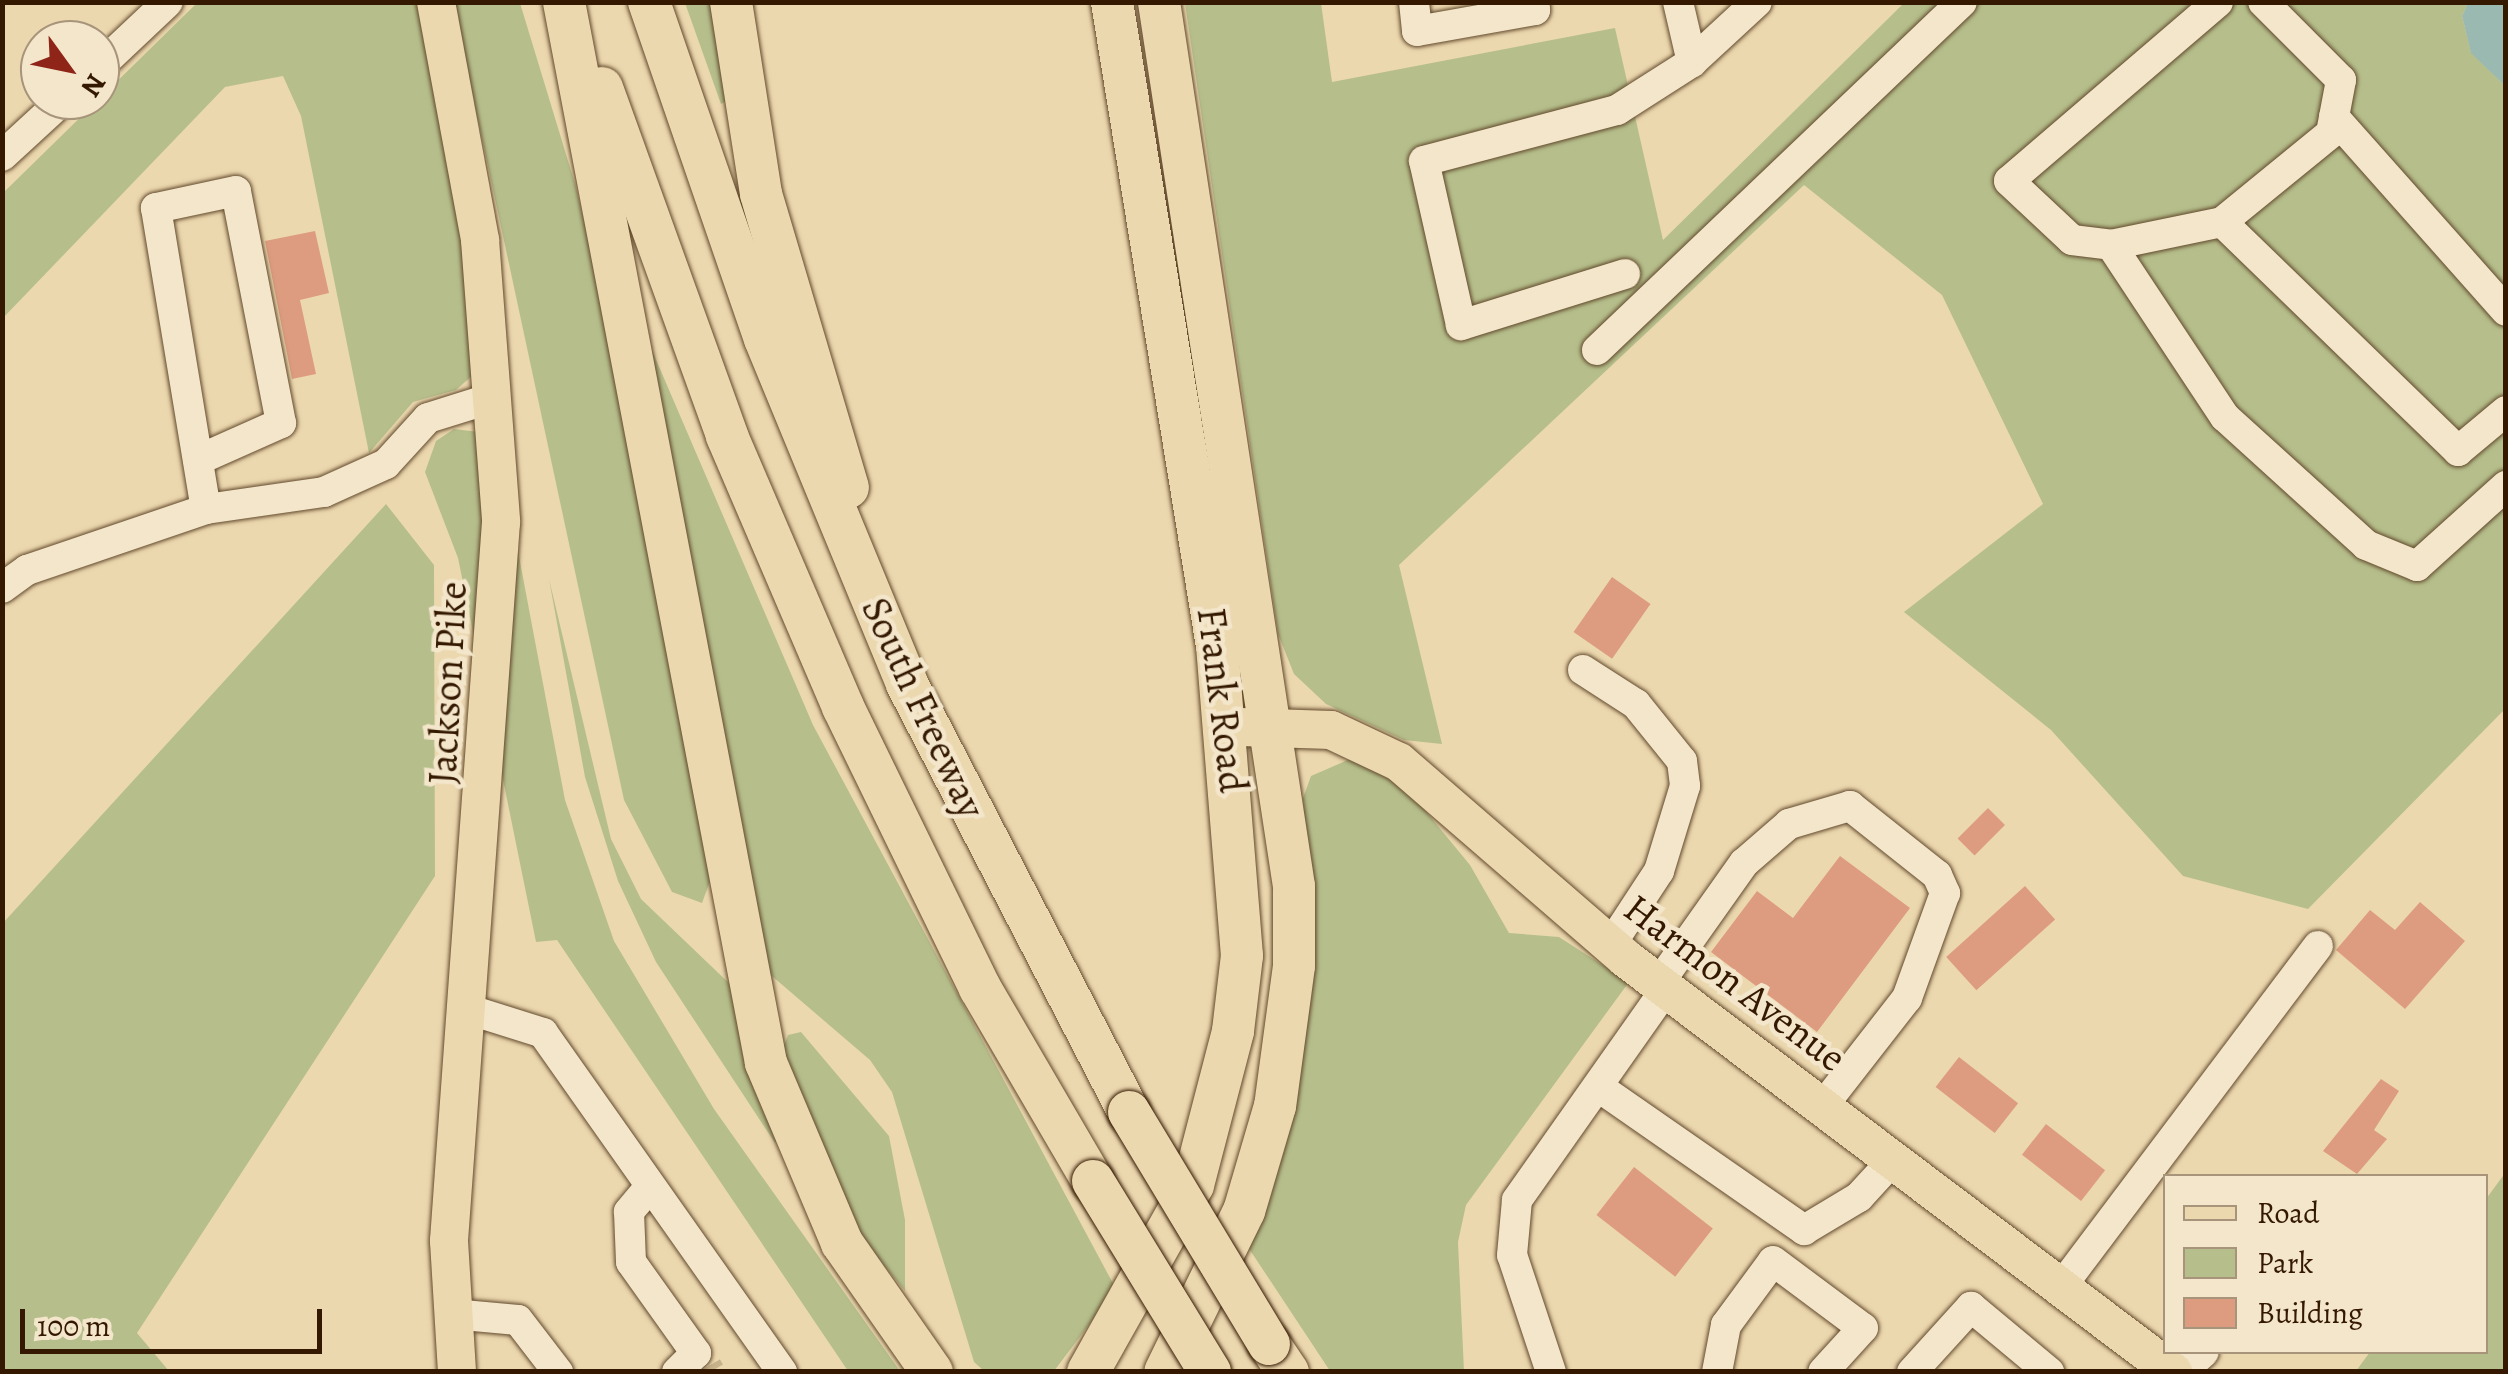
<!DOCTYPE html>
<html>
<head>
<meta charset="utf-8">
<style>
	body { margin:0 }
	#map { position:relative; width:2508px; height:1374px; overflow:hidden; background:#ecd8af; font-family:Alegreya,serif }
	div>[style] { position:absolute }
	.green>* { inset:0; background:#b6bf8c }
	.water>* { inset:0; background:#9ab9b1 }
	.building>* { inset:0; background:#dd9c7f; transform-origin:0 0 }
	.minor-tunnel>* { height:30px; margin-top:-15px; transform-origin:0; background:repeating-linear-gradient(90deg,#c7b28c 0 30px,transparent 0 45px) }
	.roads { filter:drop-shadow(0 0 2px #62492c) drop-shadow(0 0 2px #62492c) }
	.minor>* { height:30px; margin:-15px; padding:0 15px; transform-origin:15px; border-radius:15px; background:#f3e6cb }
	.major>* { height:38px; margin:-19px; padding:0 19px; transform-origin:19px; border-radius:19px; background:#ecd8af }
	.highway>* { height:42px; margin:-21px; padding:0 21px; transform-origin:21px; border-radius:21px; background:#ecd8af }
	.bridges { filter:drop-shadow(0 0 2px #341900) drop-shadow(0 0 2px #341900) }
	.highway-bridge>* { height:42px; margin:-21px; padding:0 21px; transform-origin:21px; border-radius:21px; background:#ecd8af }
	span { translate:-50% -50%; white-space:nowrap; text-align:center; line-height:1.15; -webkit-text-stroke:9px #f3e6cb; paint-order:stroke }
	.street-label { font-size:40px; color:#341900 }
	.frame { position:absolute; inset:0; border:5px solid #341900; pointer-events:none }
	.legend { position:absolute; left:2163px; top:1174px; width:325px; height:180px; box-sizing:border-box; background:#f3e6cb; border:2px solid #a7947a; margin:0; padding:12px 18px; list-style:none; font-size:30px; color:#341900 }
	.legend li { display:flex; align-items:center; gap:20px; height:50px }
	.legend b { width:50px; border:2px solid #a7947a }
	.north { position:absolute; left:20px; top:20px; width:100px; height:100px; box-sizing:border-box; background:#f3e6cb; border:2px solid #a7947a; border-radius:50%; rotate:123deg; font-size:28px; font-weight:700; line-height:40px; text-align:center; color:#341900 }
	.north::after { content:''; display:block; margin:auto; width:35px; height:45px; background:#8f2418; clip-path:polygon(50% 0,100% 100%,50% 72%,0 100%) }
	.scale { position:absolute; left:20px; top:1309px; width:302px; height:45px; box-sizing:border-box; border:5px solid #341900; border-top:0; padding-left:12px; font-size:30px; line-height:35px; white-space:nowrap; color:#341900; -webkit-text-stroke:8px #f3e6cb; paint-order:stroke }
</style>
</head>
<body>
<div id="map">
	<div class="green">
		<i style="clip-path:polygon(197px 3px,424px 3px,483px 334px,474px 374px,456px 390px,413px 402px,369px 453px,301px 116px,283px 76px,225px 87px,3px 318px,3px 193px)"></i>
		<i style="clip-path:polygon(453px 3px,520px 3px,576px 187px,637px 450px,712px 876px,702px 903px,672px 892px,624px 800px)"></i>
		<i style="clip-path:polygon(685px 3px,717px 3px,729px 99px,721px 104px)"></i>
		<i style="clip-path:polygon(1185px 3px,1321px 3px,1332px 82px,1615px 28px,1663px 240px,1904px 3px,2468px 3px,2462px 16px,2471px 52px,2505px 86px,2505px 709px,2308px 909px,2183px 876px,2051px 730px,1904px 612px,2043px 504px,1942px 295px,1804px 185px,1399px 565px,1442px 744px,1404px 740px,1326px 704px,1294px 674px,1278px 634px)"></i>
		<i style="clip-path:polygon(645px 334px,813px 725px,1116px 1289px,1054px 1371px,984px 1371px,974px 1362px,892px 1092px,870px 1060px,759px 965px)"></i>
		<i style="clip-path:polygon(454px 429px,487px 433px,498px 445px,565px 800px,614px 941px,714px 1109px,900px 1371px,848px 1371px,557px 940px,536px 942px,458px 558px,425px 472px,436px 441px)"></i>
		<i style="clip-path:polygon(386px 504px,434px 565px,435px 876px,137px 1333px,169px 1371px,3px 1371px,3px 923px)"></i>
		<i style="clip-path:polygon(549px 579px,611px 839px,641px 899px,732px 986px,782px 1135px,775px 1143px,656px 962px,618px 881px,585px 777px)"></i>
		<i style="clip-path:polygon(1357px 756px,1414px 797px,1470px 865px,1509px 933px,1559px 937px,1629px 982px,1466px 1205px,1458px 1242px,1464px 1371px,1330px 1371px,1240px 1235px,1310px 958px,1303px 798px,1311px 776px)"></i>
		<i style="clip-path:polygon(801px 1032px,889px 1136px,905px 1220px,905px 1291px,846px 1219px,781px 1053px,788px 1035px)"></i>
		<i style="clip-path:polygon(2505px 1173px,2505px 1371px,2356px 1371px,2370px 1352px,2486px 1352px,2486px 1199px)"></i>
	</div>
	<div class="water">
		<i style="clip-path:polygon(2468px 3px,2505px 3px,2505px 86px,2471px 53px,2462px 16px)"></i>
	</div>
	<div class="building">
		<i style="clip-path:polygon(315px 231px,329px 293px,300px 300px,316px 374px,292px 379px,265px 241px)"></i>
		<i style="left:1612px;top:577px;width:47px;height:67px;rotate:35deg"></i>
		<i style="left:1988px;top:808px;width:24px;height:43px;rotate:45deg"></i>
		<i style="clip-path:polygon(1840px 856px,1910px 908px,1817px 1032px,1711px 952px,1757px 891px,1793px 918px)"></i>
		<i style="left:2025px;top:886px;width:45px;height:106px;rotate:48deg"></i>
		<i style="clip-path:polygon(2420px 902px,2465px 941px,2405px 1009px,2336px 950px,2370px 910px,2395px 930px)"></i>
		<i style="left:1959px;top:1057px;width:75px;height:38px;rotate:38deg"></i>
		<i style="clip-path:polygon(2381px 1079px,2399px 1091px,2374px 1130px,2387px 1139px,2357px 1174px,2323px 1151px)"></i>
		<i style="left:2046px;top:1124px;width:75px;height:39px;rotate:38deg"></i>
		<i style="left:1634px;top:1167px;width:100px;height:61px;rotate:38deg"></i>
	</div>
	<div class="minor-tunnel">
		<i style="left:707px;top:1367px;width:6px;rotate:59deg"></i>
	</div>
	<div class="roads">
		<div class="minor">
			<i style="left:1414px;top:2px;width:29px;rotate:84deg"></i>
			<i style="left:1417px;top:31px;width:120px;rotate:-10.1deg"></i>
			<i style="left:1535px;top:10px;width:8px;rotate:-97deg"></i>
			<i style="left:1678px;top:2px;width:62px;rotate:76.9deg"></i>
			<i style="left:2218px;top:2px;width:275px;rotate:139.4deg"></i>
			<i style="left:2009px;top:181px;width:86px;rotate:43.1deg"></i>
			<i style="left:2072px;top:240px;width:39px;rotate:7deg"></i>
			<i style="left:2111px;top:245px;width:113px;rotate:-11.7deg"></i>
			<i style="left:2222px;top:222px;width:141px;rotate:-39.2deg"></i>
			<i style="left:2331px;top:133px;width:54px;rotate:-79.3deg"></i>
			<i style="left:2341px;top:80px;width:110px;rotate:-135deg"></i>
			<i style="left:100px;top:66px;width:93px;rotate:-43.3deg"></i>
			<i style="left:2334px;top:117px;width:259px;rotate:48.4deg"></i>
			<i style="left:2px;top:156px;width:83px;rotate:-42.6deg"></i>
			<i style="left:2222px;top:222px;width:329px;rotate:44.1deg"></i>
			<i style="left:2458px;top:451px;width:62px;rotate:-39.8deg"></i>
			<i style="left:2111px;top:245px;width:206px;rotate:56.5deg"></i>
			<i style="left:2225px;top:417px;width:190px;rotate:42.2deg"></i>
			<i style="left:2366px;top:545px;width:55px;rotate:22.4deg"></i>
			<i style="left:2417px;top:566px;width:120px;rotate:-42deg"></i>
			<i style="left:1625px;top:274px;width:172px;rotate:162.7deg"></i>
			<i style="left:1461px;top:325px;width:168px;rotate:-102.7deg"></i>
			<i style="left:1424px;top:161px;width:200px;rotate:-14.8deg"></i>
			<i style="left:1617px;top:110px;width:89px;rotate:-32.6deg"></i>
			<i style="left:1692px;top:62px;width:88px;rotate:-42.7deg"></i>
			<i style="left:1597px;top:350px;width:504px;rotate:-43.63deg"></i>
			<i style="left:198px;top:460px;width:91px;rotate:-24deg"></i>
			<i style="left:281px;top:423px;width:236px;rotate:-101deg"></i>
			<i style="left:236px;top:191px;width:82px;rotate:168deg"></i>
			<i style="left:156px;top:208px;width:305px;rotate:80.6deg"></i>
			<i style="left:2px;top:588px;width:31px;rotate:-36deg"></i>
			<i style="left:27px;top:570px;width:189px;rotate:-18.8deg"></i>
			<i style="left:206px;top:509px;width:119px;rotate:-8.2deg"></i>
			<i style="left:324px;top:492px;width:68px;rotate:-24.3deg"></i>
			<i style="left:386px;top:464px;width:62px;rotate:-47.6deg"></i>
			<i style="left:428px;top:418px;width:70px;rotate:-17.4deg"></i>
			<i style="left:1583px;top:670px;width:63px;rotate:32.7deg"></i>
			<i style="left:1636px;top:704px;width:73px;rotate:51.1deg"></i>
			<i style="left:1682px;top:761px;width:25px;rotate:83deg"></i>
			<i style="left:1685px;top:786px;width:89px;rotate:107deg"></i>
			<i style="left:1659px;top:871px;width:90px;rotate:123.2deg"></i>
			<i style="left:1659px;top:983px;width:147px;rotate:-54.7deg"></i>
			<i style="left:1744px;top:863px;width:60px;rotate:-40.9deg"></i>
			<i style="left:1789px;top:824px;width:64px;rotate:-16.4deg"></i>
			<i style="left:1850px;top:806px;width:111px;rotate:38.4deg"></i>
			<i style="left:1937px;top:875px;width:20px;rotate:66deg"></i>
			<i style="left:1945px;top:893px;width:112px;rotate:109.9deg"></i>
			<i style="left:1907px;top:998px;width:138px;rotate:127.9deg"></i>
			<i style="left:467px;top:1009px;width:80px;rotate:17.5deg"></i>
			<i style="left:543px;top:1033px;width:415px;rotate:54.8deg"></i>
			<i style="left:1600px;top:1088px;width:249px;rotate:34.8deg"></i>
			<i style="left:1804px;top:1230px;width:64px;rotate:-31deg"></i>
			<i style="left:1859px;top:1197px;width:50px;rotate:-47.4deg"></i>
			<i style="left:648px;top:1189px;width:30px;rotate:130deg"></i>
			<i style="left:629px;top:1212px;width:50px;rotate:87.7deg"></i>
			<i style="left:631px;top:1262px;width:112px;rotate:54.5deg"></i>
			<i style="left:696px;top:1353px;width:27px;rotate:135deg"></i>
			<i style="left:2061px;top:1287px;width:427px;rotate:-53deg"></i>
			<i style="left:452px;top:1314px;width:66px;rotate:5.2deg"></i>
			<i style="left:518px;top:1320px;width:66px;rotate:52.4deg"></i>
			<i style="left:1551px;top:1372px;width:123px;rotate:-108.4deg"></i>
			<i style="left:1512px;top:1255px;width:55px;rotate:-84.8deg"></i>
			<i style="left:1517px;top:1200px;width:258px;rotate:-54.8deg"></i>
			<i style="left:1717px;top:1372px;width:48px;rotate:-79.2deg"></i>
			<i style="left:1726px;top:1325px;width:79px;rotate:-53.7deg"></i>
			<i style="left:1773px;top:1261px;width:112px;rotate:36.7deg"></i>
			<i style="left:1863px;top:1328px;width:59px;rotate:132.3deg"></i>
			<i style="left:1912px;top:1372px;width:88px;rotate:-47.8deg"></i>
			<i style="left:1971px;top:1307px;width:102px;rotate:39.8deg"></i>
			<i style="left:2181px;top:1372px;width:30px;rotate:-41deg"></i>
		</div>
		<div class="major">
			<i style="left:436px;top:2px;width:242px;rotate:79.5deg"></i>
			<i style="left:480px;top:240px;width:283px;rotate:85.7deg"></i>
			<i style="left:501px;top:522px;width:721px;rotate:94.14deg"></i>
			<i style="left:449px;top:1241px;width:131px;rotate:86.5deg"></i>
			<i style="left:1241px;top:727px;width:90px;rotate:1.9deg"></i>
			<i style="left:1331px;top:730px;width:75px;rotate:25.2deg"></i>
			<i style="left:1399px;top:762px;width:299px;rotate:40.9deg"></i>
			<i style="left:1625px;top:958px;width:687px;rotate:37.07deg"></i>
		</div>
		<div class="highway">
			<i style="left:564px;top:2px;width:1080px;rotate:79.22deg"></i>
			<i style="left:766px;top:1063px;width:195px;rotate:67.1deg"></i>
			<i style="left:842px;top:1243px;width:157px;rotate:55.1deg"></i>
			<i style="left:649px;top:2px;width:356px;rotate:71deg"></i>
			<i style="left:765px;top:339px;width:373px;rotate:67.6deg"></i>
			<i style="left:907px;top:684px;width:482px;rotate:62.6deg"></i>
			<i style="left:731px;top:2px;width:194px;rotate:81.1deg"></i>
			<i style="left:761px;top:194px;width:306px;rotate:73.5deg"></i>
			<i style="left:1159px;top:2px;width:894px;rotate:81.32deg"></i>
			<i style="left:1294px;top:886px;width:80px;rotate:90deg"></i>
			<i style="left:1294px;top:966px;width:141px;rotate:97.7deg"></i>
			<i style="left:1275px;top:1106px;width:109px;rotate:106.4deg"></i>
			<i style="left:1244px;top:1211px;width:179px;rotate:116.1deg"></i>
			<i style="left:602px;top:88px;width:370px;rotate:70.2deg"></i>
			<i style="left:727px;top:436px;width:295px;rotate:66.8deg"></i>
			<i style="left:843px;top:707px;width:313px;rotate:64deg"></i>
			<i style="left:980px;top:988px;width:224px;rotate:59.7deg"></i>
			<i style="left:1269px;top:1344px;width:34px;rotate:56deg"></i>
			<i style="left:1088px;top:1372px;width:214px;rotate:-60.7deg"></i>
			<i style="left:1193px;top:1185px;width:159px;rotate:-75.4deg"></i>
			<i style="left:1233px;top:1031px;width:76px;rotate:-83.2deg"></i>
			<i style="left:1242px;top:956px;width:311px;rotate:-94.6deg"></i>
			<i style="left:1217px;top:646px;width:653px;rotate:-99.26deg"></i>
		</div>
	</div>
	<div class="bridges">
		<div class="highway-bridge">
			<i style="left:1129px;top:1112px;width:271px;rotate:58.9deg"></i>
			<i style="left:1093px;top:1181px;width:224px;rotate:58.5deg"></i>
		</div>
	</div>
	<div class="street-label">
		<span style="left:448px;top:683px;rotate:-87deg">Jackson Pike</span>
		<span style="left:1222px;top:700px;rotate:83deg">Frank Road</span>
		<span style="left:923px;top:708px;rotate:65deg">South Freeway</span>
		<span style="left:1735px;top:983px;rotate:37deg">Harmon Avenue</span>
	</div>
	<div class="frame"></div>
	<ul class="legend">
	<li><b style="height:12px;background:#ecd8af"></b>Road</li>
	<li><b style="height:28px;background:#b6bf8c"></b>Park</li>
	<li><b style="height:28px;background:#dd9c7f"></b>Building</li>
	</ul>
	<div class="north">N</div>
	<div class="scale">100 m</div>
</div>
</body>
</html>
